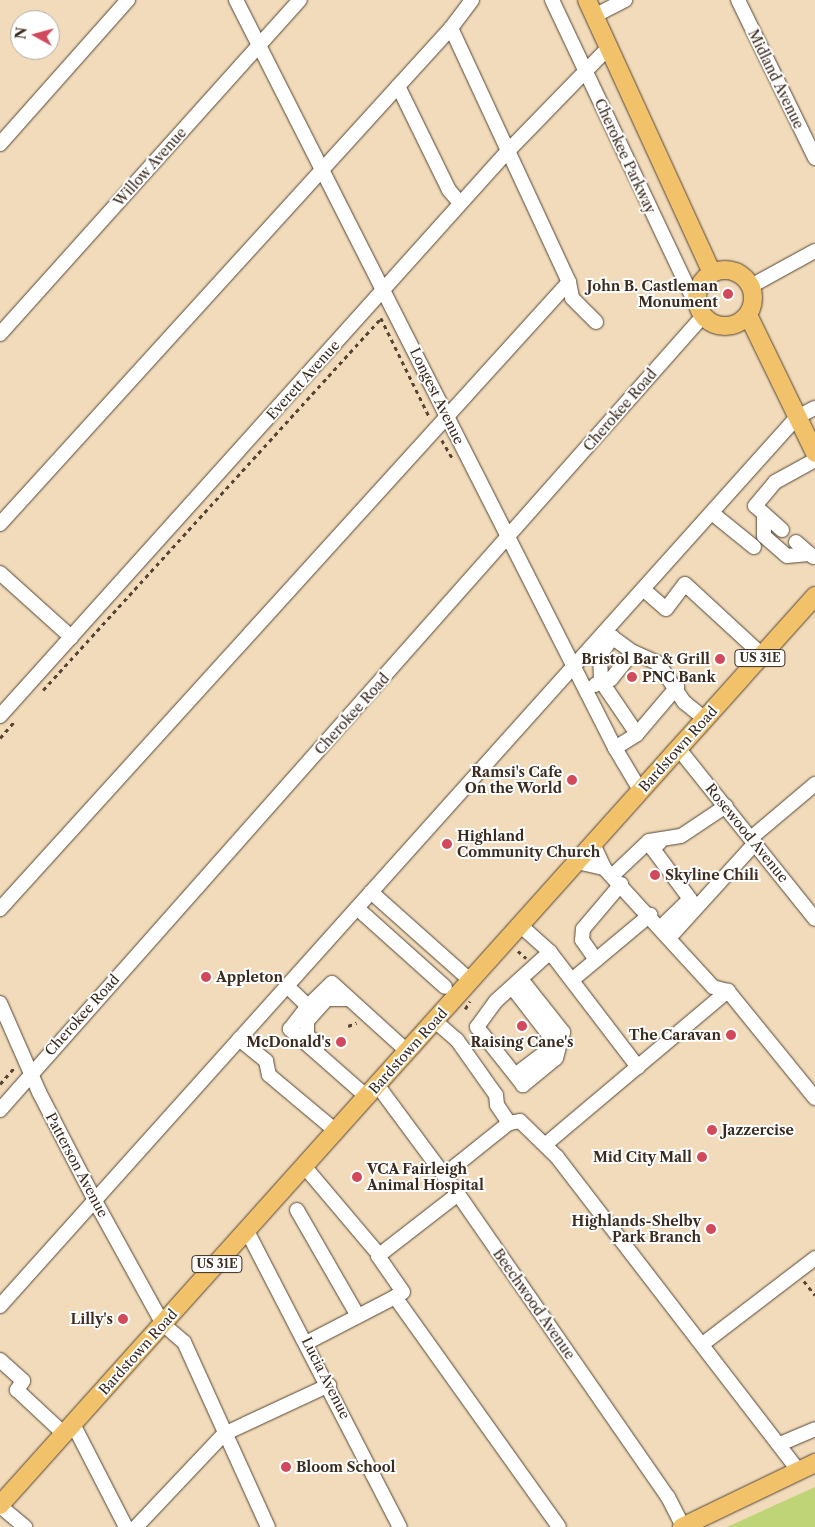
<!DOCTYPE html>
<html>
<head>
<meta charset="utf-8">
<style>
	body { margin:0 }
	#map { position:relative; width:815px; height:1527px; overflow:hidden; background:#f1dbba; font-family:"Libre Caslon Text",serif }
	div>[style] { position:absolute }
	[style*='--x'] { left:calc(var(--x)*1px); top:calc(var(--y)*1px); width:calc(var(--w)*1px); rotate:calc(var(--a)*1deg) }
	.green>* { inset:0; background:#bfd477 }
	.path>* { height:2.5px; margin-top:-1.25px; transform-origin:0; background:repeating-linear-gradient(90deg,#564535 0 4px,transparent 0 8px) }
	.roads { filter:drop-shadow(0 0 1px #564535) drop-shadow(0 0 1px #564535) }
	.minor>* { height:14px; margin:-7px; padding:0 7px; transform-origin:7px; border-radius:7px; background:#fff }
	.major>* { height:18px; margin:-9px; padding:0 9px; transform-origin:9px; border-radius:9px; background:#f2c26a }
	.major>.ring { margin:-9px; padding:0; box-sizing:content-box; background:none; border:18px solid #f2c26a; border-radius:50% }
	.dots>* { width:14px; height:14px; translate:-50% -50%; box-sizing:border-box; border:2px solid #fff; border-radius:50% }
	span { translate:-50% -50%; white-space:nowrap; text-align:center; line-height:1.15; -webkit-text-stroke:4px #fff; paint-order:stroke }
	.shield-label span { padding:1px 4px; background:#fff; border:1px solid; border-radius:4px; -webkit-text-stroke-width:0 }
	.shield-label { font-size:12px; color:#3b2a1e; font-weight:700 }
	.street-label { font-size:14px; color:#3b2a1e }
	.poi-label { font-size:14px; color:#3b2a1e; font-weight:700 }
	.right { translate:-100% -50%; text-align:right }
	.left { translate:0 -50%; text-align:left }
	.north { position:absolute; left:10px; top:10px; width:50px; height:50px; box-sizing:border-box; background:#fff; border:1px solid #b1aaa5; border-radius:50%; rotate:277deg; font-size:14px; font-weight:700; line-height:20px; text-align:center; color:#3b2a1e }
	.north::after { content:''; display:block; margin:auto; width:18px; height:22px; background:#d1495b; clip-path:polygon(50% 0,100% 100%,50% 72%,0 100%) }
</style>
</head>
<body>
<div id="map">
	<div class="green">
		<i style="clip-path:polygon(815px 1487px,815px 1527px,727px 1527px)"></i>
	</div>
	<div class="path">
		<i style="--x:442;--y:440;--w:22;--a:60"></i>
		<i style="--x:43;--y:690;--w:503;--a:-47.74"></i>
		<i style="--x:381;--y:318;--w:111;--a:63.9"></i>
		<i style="--x:0;--y:738;--w:21;--a:-49"></i>
		<i style="--x:518;--y:951;--w:11;--a:41"></i>
		<i style="--x:465;--y:1009;--w:9;--a:-58"></i>
		<i style="--x:348;--y:1026;--w:9;--a:-21"></i>
		<i style="--x:0;--y:1084;--w:21;--a:-49"></i>
		<i style="--x:804;--y:1281;--w:18;--a:52"></i>
	</div>
	<div class="roads">
		<div class="minor">
			<i style="--x:236;--y:0;--w:839;--a:63.13"></i>
			<i style="--x:615;--y:748;--w:49;--a:59.2"></i>
			<i style="--x:552;--y:0;--w:344;--a:64.7"></i>
			<i style="--x:738;--y:0;--w:176;--a:64"></i>
			<i style="--x:594;--y:16;--w:35;--a:-27"></i>
			<i style="--x:451;--y:28;--w:35;--a:-53"></i>
			<i style="--x:398;--y:86;--w:116;--a:63.9"></i>
			<i style="--x:449;--y:190;--w:17;--a:50"></i>
			<i style="--x:0;--y:144;--w:193;--a:-48.4"></i>
			<i style="--x:569;--y:282;--w:16;--a:79"></i>
			<i style="--x:572;--y:298;--w:34;--a:45"></i>
			<i style="--x:751;--y:286;--w:73;--a:-28.7"></i>
			<i style="--x:0;--y:334;--w:449;--a:-48.1"></i>
			<i style="--x:712;--y:513;--w:54;--a:39"></i>
			<i style="--x:764;--y:515;--w:21;--a:90"></i>
			<i style="--x:764;--y:536;--w:30;--a:41"></i>
			<i style="--x:787;--y:556;--w:22;--a:-5"></i>
			<i style="--x:0;--y:524;--w:670;--a:-47.72"></i>
			<i style="--x:451;--y:28;--w:280;--a:65.1"></i>
			<i style="--x:569;--y:282;--w:847;--a:132.22"></i>
			<i style="--x:782;--y:530;--w:36;--a:-138"></i>
			<i style="--x:755;--y:506;--w:31;--a:-50"></i>
			<i style="--x:775;--y:482;--w:46;--a:-28.8"></i>
			<i style="--x:796;--y:542;--w:23;--a:41"></i>
			<i style="--x:0;--y:573;--w:96;--a:42"></i>
			<i style="--x:643;--y:589;--w:30;--a:41"></i>
			<i style="--x:666;--y:609;--w:31;--a:-53"></i>
			<i style="--x:685;--y:584;--w:105;--a:42.7"></i>
			<i style="--x:605;--y:632;--w:34;--a:36"></i>
			<i style="--x:633;--y:652;--w:27;--a:24"></i>
			<i style="--x:658;--y:663;--w:47;--a:56.3"></i>
			<i style="--x:684;--y:702;--w:27;--a:39"></i>
			<i style="--x:633;--y:652;--w:35;--a:129"></i>
			<i style="--x:611;--y:679;--w:10;--a:169"></i>
			<i style="--x:601;--y:681;--w:64;--a:55.8"></i>
			<i style="--x:595;--y:685;--w:7;--a:-34"></i>
			<i style="--x:601;--y:681;--w:26;--a:-92"></i>
			<i style="--x:600;--y:655;--w:22;--a:-54"></i>
			<i style="--x:0;--y:716;--w:757;--a:-48.05"></i>
			<i style="--x:506;--y:153;--w:148;--a:-45.8"></i>
			<i style="--x:615;--y:748;--w:26;--a:-32"></i>
			<i style="--x:637;--y:734;--w:62;--a:-49.6"></i>
			<i style="--x:678;--y:748;--w:219;--a:51.3"></i>
			<i style="--x:751;--y:838;--w:84;--a:-40.2"></i>
			<i style="--x:660;--y:842;--w:10;--a:135"></i>
			<i style="--x:653;--y:849;--w:62;--a:53.5"></i>
			<i style="--x:690;--y:899;--w:40;--a:136"></i>
			<i style="--x:593;--y:844;--w:26;--a:65"></i>
			<i style="--x:604;--y:868;--w:161;--a:47.5"></i>
			<i style="--x:713;--y:987;--w:16;--a:15"></i>
			<i style="--x:728;--y:991;--w:138;--a:50.9"></i>
			<i style="--x:577;--y:862;--w:28;--a:13"></i>
			<i style="--x:612;--y:876;--w:51;--a:-43.4"></i>
			<i style="--x:649;--y:841;--w:32;--a:-9"></i>
			<i style="--x:681;--y:836;--w:54;--a:-33.7"></i>
			<i style="--x:371;--y:892;--w:134;--a:41.7"></i>
			<i style="--x:357;--y:908;--w:118;--a:41.9"></i>
			<i style="--x:520;--y:925;--w:40;--a:42"></i>
			<i style="--x:550;--y:952;--w:145;--a:52.6"></i>
			<i style="--x:669;--y:938;--w:128;--a:-47.8"></i>
			<i style="--x:596;--y:960;--w:24;--a:-125"></i>
			<i style="--x:582;--y:940;--w:11;--a:-85"></i>
			<i style="--x:583;--y:929;--w:59;--a:-49.8"></i>
			<i style="--x:521;--y:979;--w:68;--a:51.6"></i>
			<i style="--x:563;--y:1032;--w:27;--a:105"></i>
			<i style="--x:556;--y:1058;--w:43;--a:140.7"></i>
			<i style="--x:523;--y:1085;--w:74;--a:-128.4"></i>
			<i style="--x:477;--y:1027;--w:32;--a:-54"></i>
			<i style="--x:496;--y:1001;--w:73;--a:-42.2"></i>
			<i style="--x:572;--y:980;--w:102;--a:-39.8"></i>
			<i style="--x:287;--y:986;--w:29;--a:44"></i>
			<i style="--x:512;--y:987;--w:66;--a:52.4"></i>
			<i style="--x:552;--y:1039;--w:12;--a:110"></i>
			<i style="--x:548;--y:1050;--w:41;--a:142.9"></i>
			<i style="--x:0;--y:1003;--w:97;--a:66.3"></i>
			<i style="--x:39;--y:1092;--w:133;--a:62.7"></i>
			<i style="--x:100;--y:1210;--w:130;--a:61.1"></i>
			<i style="--x:163;--y:1324;--w:28;--a:41"></i>
			<i style="--x:184;--y:1342;--w:203;--a:65.6"></i>
			<i style="--x:435;--y:1021;--w:29;--a:41"></i>
			<i style="--x:457;--y:1040;--w:67;--a:54.7"></i>
			<i style="--x:496;--y:1095;--w:10;--a:84"></i>
			<i style="--x:497;--y:1105;--w:22;--a:56"></i>
			<i style="--x:509;--y:1123;--w:11;--a:-10"></i>
			<i style="--x:520;--y:1121;--w:52;--a:44.2"></i>
			<i style="--x:557;--y:1157;--w:396;--a:52.4"></i>
			<i style="--x:239;--y:1039;--w:35;--a:39"></i>
			<i style="--x:266;--y:1061;--w:14;--a:78"></i>
			<i style="--x:269;--y:1075;--w:87;--a:39.9"></i>
			<i style="--x:318;--y:1046;--w:16;--a:-135"></i>
			<i style="--x:307;--y:1035;--w:14;--a:-90"></i>
			<i style="--x:307;--y:1021;--w:30;--a:-48"></i>
			<i style="--x:327;--y:999;--w:20;--a:0"></i>
			<i style="--x:378;--y:1086;--w:134;--a:53.5"></i>
			<i style="--x:458;--y:1194;--w:369;--a:55.3"></i>
			<i style="--x:668;--y:1497;--w:34;--a:63"></i>
			<i style="--x:367;--y:1097;--w:103;--a:-138.6"></i>
			<i style="--x:290;--y:1029;--w:29;--a:-52"></i>
			<i style="--x:308;--y:1006;--w:33;--a:-44"></i>
			<i style="--x:332;--y:983;--w:101;--a:42.2"></i>
			<i style="--x:0;--y:1110;--w:1060;--a:-48.48"></i>
			<i style="--x:546;--y:1144;--w:238;--a:-40.1"></i>
			<i style="--x:304;--y:1166;--w:110;--a:49.8"></i>
			<i style="--x:444;--y:1175;--w:83;--a:-38.7"></i>
			<i style="--x:297;--y:1210;--w:122;--a:60.1"></i>
			<i style="--x:247;--y:1231;--w:333;--a:62.7"></i>
			<i style="--x:395;--y:1297;--w:9;--a:-32"></i>
			<i style="--x:403;--y:1292;--w:44;--a:-124.8"></i>
			<i style="--x:378;--y:1256;--w:101;--a:-37.8"></i>
			<i style="--x:0;--y:1306;--w:1194;--a:-48.12"></i>
			<i style="--x:797;--y:417;--w:20;--a:-27"></i>
			<i style="--x:308;--y:1342;--w:98;--a:-27.3"></i>
			<i style="--x:395;--y:1297;--w:282;--a:54.5"></i>
			<i style="--x:704;--y:1343;--w:140;--a:-37.4"></i>
			<i style="--x:0;--y:1360;--w:31;--a:42"></i>
			<i style="--x:23;--y:1381;--w:11;--a:124"></i>
			<i style="--x:17;--y:1390;--w:64;--a:43.1"></i>
			<i style="--x:73;--y:1424;--w:116;--a:62.8"></i>
			<i style="--x:780;--y:1444;--w:38;--a:-23"></i>
			<i style="--x:0;--y:1506;--w:33;--a:40"></i>
			<i style="--x:136;--y:1527;--w:128;--a:-46.6"></i>
			<i style="--x:224;--y:1434;--w:116;--a:-25"></i>
		</div>
		<div class="major">
			<i style="--x:587;--y:0;--w:300;--a:65.4"></i>
			<i class="ring" style="left:697px;top:270px;width:38px;height:38px"></i>
			<i style="--x:748;--y:315;--w:153;--a:64.1"></i>
			<i style="--x:0;--y:1505;--w:1221;--a:-48.12"></i>
			<i style="--x:682;--y:1527;--w:148;--a:-25.7"></i>
		</div>
	</div>
	<div class="dots">
		<i style="left:728px;top:294px;background:#d1495b"></i>
		<i style="left:720px;top:659px;background:#d1495b"></i>
		<i style="left:632px;top:677px;background:#d1495b"></i>
		<i style="left:572px;top:780px;background:#d1495b"></i>
		<i style="left:447px;top:844px;background:#d1495b"></i>
		<i style="left:655px;top:875px;background:#d1495b"></i>
		<i style="left:206px;top:977px;background:#d1495b"></i>
		<i style="left:522px;top:1026px;background:#d1495b"></i>
		<i style="left:731px;top:1035px;background:#d1495b"></i>
		<i style="left:341px;top:1042px;background:#d1495b"></i>
		<i style="left:712px;top:1130px;background:#d1495b"></i>
		<i style="left:702px;top:1157px;background:#d1495b"></i>
		<i style="left:357px;top:1177px;background:#d1495b"></i>
		<i style="left:711px;top:1229px;background:#d1495b"></i>
		<i style="left:123px;top:1319px;background:#d1495b"></i>
		<i style="left:286px;top:1467px;background:#d1495b"></i>
	</div>
	<div class="shield-label">
		<span style="left:760px;top:658px">US 31E</span>
		<span style="left:217px;top:1264px">US 31E</span>
	</div>
	<div class="street-label">
		<span style="left:776px;top:79px;rotate:64deg">Midland Avenue</span>
		<span style="left:625px;top:156px;rotate:65deg">Cherokee Parkway</span>
		<span style="left:150px;top:167px;rotate:-48deg">Willow Avenue</span>
		<span style="left:303px;top:380px;rotate:-48deg">Everett Avenue</span>
		<span style="left:437px;top:396px;rotate:64deg">Longest Avenue</span>
		<span style="left:620px;top:410px;rotate:-49deg">Cherokee Road</span>
		<span style="left:352px;top:714px;rotate:-48deg">Cherokee Road</span>
		<span style="left:678px;top:749px;rotate:-48deg">Bardstown Road</span>
		<span style="left:747px;top:833px;rotate:51deg">Rosewood Avenue</span>
		<span style="left:82px;top:1015px;rotate:-48deg">Cherokee Road</span>
		<span style="left:408px;top:1051px;rotate:-48deg">Bardstown Road</span>
		<span style="left:77px;top:1165px;rotate:62deg">Patterson Avenue</span>
		<span style="left:534px;top:1304px;rotate:55deg">Beechwood Avenue</span>
		<span style="left:138px;top:1352px;rotate:-48deg">Bardstown Road</span>
		<span style="left:326px;top:1378px;rotate:63deg">Lucia Avenue</span>
	</div>
	<div class="poi-label">
		<span class="right" style="left:718px;top:294px">John B. Castleman<br>Monument</span>
		<span class="right" style="left:710px;top:659px">Bristol Bar &amp; Grill</span>
		<span class="left" style="left:642px;top:677px">PNC Bank</span>
		<span class="right" style="left:562px;top:780px">Ramsi's Cafe<br>On the World</span>
		<span class="left" style="left:457px;top:844px">Highland<br>Community Church</span>
		<span class="left" style="left:665px;top:875px">Skyline Chili</span>
		<span class="left" style="left:216px;top:977px">Appleton</span>
		<span class="right" style="left:721px;top:1035px">The Caravan</span>
		<span class="right" style="left:331px;top:1042px">McDonald's</span>
		<span style="left:522px;top:1042px">Raising Cane's</span>
		<span class="left" style="left:722px;top:1130px">Jazzercise</span>
		<span class="right" style="left:692px;top:1157px">Mid City Mall</span>
		<span class="left" style="left:367px;top:1177px">VCA Fairleigh<br>Animal Hospital</span>
		<span class="right" style="left:701px;top:1229px">Highlands-Shelby<br>Park Branch</span>
		<span class="right" style="left:113px;top:1319px">Lilly's</span>
		<span class="left" style="left:296px;top:1467px">Bloom School</span>
	</div>
	<div class="north">N</div>
</div>
</body>
</html>
